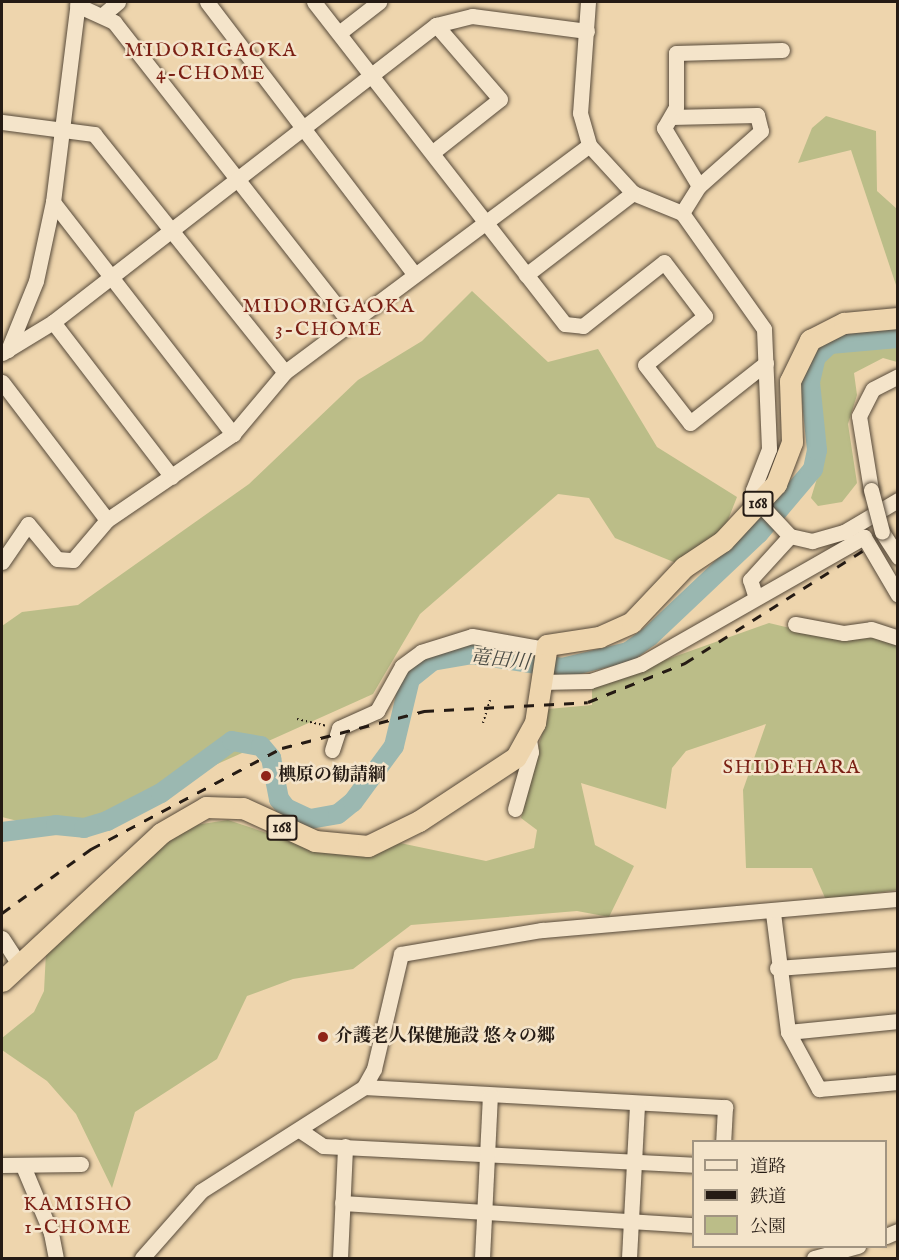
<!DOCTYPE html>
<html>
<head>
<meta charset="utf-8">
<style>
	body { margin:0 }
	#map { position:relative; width:899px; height:1260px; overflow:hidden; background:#eed5ad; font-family:"IM FELL English","Noto Serif JP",serif }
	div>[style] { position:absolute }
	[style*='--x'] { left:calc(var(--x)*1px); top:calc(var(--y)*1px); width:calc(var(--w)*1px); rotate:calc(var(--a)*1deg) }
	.green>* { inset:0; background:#bbbd88 }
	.river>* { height:20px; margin:-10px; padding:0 10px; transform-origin:10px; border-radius:10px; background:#9bb8b1 }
	.path>* { height:2px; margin-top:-1px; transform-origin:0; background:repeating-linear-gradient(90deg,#251b14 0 1.5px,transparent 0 4.5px) }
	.roads { filter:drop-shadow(0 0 2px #574a3a) drop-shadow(0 0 2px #574a3a) }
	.minor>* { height:15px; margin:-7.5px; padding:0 7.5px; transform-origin:7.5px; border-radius:7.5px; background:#f4e4ca }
	.highway>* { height:21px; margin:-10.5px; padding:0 10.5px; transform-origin:10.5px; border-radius:10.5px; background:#eed5ad }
	.rail>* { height:3px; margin-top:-1.5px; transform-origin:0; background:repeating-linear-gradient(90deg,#251b14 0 10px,transparent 0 20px) }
	.bridges { filter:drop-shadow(0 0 2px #574a3a) drop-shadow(0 0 2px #574a3a) }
	.minor-bridge>* { height:15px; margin:-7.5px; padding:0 7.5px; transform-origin:7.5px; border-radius:7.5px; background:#f4e4ca }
	.dots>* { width:16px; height:16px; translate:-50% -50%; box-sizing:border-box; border:3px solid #f4e4ca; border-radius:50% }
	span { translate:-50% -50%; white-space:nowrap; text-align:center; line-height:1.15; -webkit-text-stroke:5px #f4e4ca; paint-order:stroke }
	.shield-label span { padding:2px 4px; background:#f4e4ca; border:2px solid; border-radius:4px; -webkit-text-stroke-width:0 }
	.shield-label { font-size:16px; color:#251b14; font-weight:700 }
	.poi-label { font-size:18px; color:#251b14; font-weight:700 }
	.left { translate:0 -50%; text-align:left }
	.neighbourhood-label { font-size:20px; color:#7a1f14; letter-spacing:1.5px }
	.water-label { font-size:20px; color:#484a43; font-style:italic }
	.frame { position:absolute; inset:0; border:3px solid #251b14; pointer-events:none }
	.legend { position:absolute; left:692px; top:1140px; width:195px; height:108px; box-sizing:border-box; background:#f4e4ca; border:2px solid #a19481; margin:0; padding:8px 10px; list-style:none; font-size:18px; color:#251b14 }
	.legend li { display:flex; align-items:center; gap:12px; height:30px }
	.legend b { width:30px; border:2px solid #a19481 }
</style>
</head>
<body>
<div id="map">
	<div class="green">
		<i style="clip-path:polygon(826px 116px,876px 131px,877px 191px,897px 209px,897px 288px,851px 150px,798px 163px,812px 128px)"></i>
		<i style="clip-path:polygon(472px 291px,548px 362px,598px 349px,657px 447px,737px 497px,724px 530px,676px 563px,615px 538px,589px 498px,558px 494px,420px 614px,373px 694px,64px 833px,2px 817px,2px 626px,22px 612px,78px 605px,249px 484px,358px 380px,422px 341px)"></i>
		<i style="clip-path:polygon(860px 342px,897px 343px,897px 362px,883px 358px,854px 373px,857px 395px,848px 424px,857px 483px,842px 502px,818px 506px,811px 498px,825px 452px,814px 381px,820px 360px,832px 348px)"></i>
		<i style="clip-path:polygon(769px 623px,844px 641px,883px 636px,897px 643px,897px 890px,826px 900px,812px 868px,746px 868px,743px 790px,766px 724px,686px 751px,672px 768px,666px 809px,581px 783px,595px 845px,634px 866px,609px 917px,577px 911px,411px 925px,353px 969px,293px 979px,247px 996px,217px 1059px,135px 1112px,112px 1188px,76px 1114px,47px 1081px,2px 1050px,2px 1038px,34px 1012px,44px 991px,46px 952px,154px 851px,195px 825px,228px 820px,318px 850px,366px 853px,400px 843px,486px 861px,534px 848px,537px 830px,521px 818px,548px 709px,592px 705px,592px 686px)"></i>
	</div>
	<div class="river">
		<i style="--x:2;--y:832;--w:54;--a:-7.4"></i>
		<i style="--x:56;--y:825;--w:28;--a:6"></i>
		<i style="--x:84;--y:828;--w:24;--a:-17"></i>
		<i style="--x:107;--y:821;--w:61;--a:-27.4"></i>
		<i style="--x:161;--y:793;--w:88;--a:-36.2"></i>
		<i style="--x:232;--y:741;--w:29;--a:10"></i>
		<i style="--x:261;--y:746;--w:16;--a:50"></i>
		<i style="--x:271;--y:758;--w:42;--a:79"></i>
		<i style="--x:279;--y:799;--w:11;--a:52"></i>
		<i style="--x:286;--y:808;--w:26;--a:25"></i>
		<i style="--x:310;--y:819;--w:28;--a:-10"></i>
		<i style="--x:338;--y:814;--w:19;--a:-39"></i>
		<i style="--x:353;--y:802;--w:69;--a:-53.8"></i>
		<i style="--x:394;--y:746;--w:69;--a:-76.6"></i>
		<i style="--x:410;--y:679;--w:28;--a:-39"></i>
		<i style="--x:432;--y:661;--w:40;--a:-10"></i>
		<i style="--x:471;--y:654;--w:92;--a:8.7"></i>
		<i style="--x:562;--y:668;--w:68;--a:-13.6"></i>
		<i style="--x:628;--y:652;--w:26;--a:-36"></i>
		<i style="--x:649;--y:637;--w:151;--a:-43.4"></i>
		<i style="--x:759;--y:533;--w:84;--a:-49.8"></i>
		<i style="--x:813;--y:469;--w:19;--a:-78"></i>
		<i style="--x:817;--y:450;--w:68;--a:-95.9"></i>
		<i style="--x:810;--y:382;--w:26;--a:-77"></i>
		<i style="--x:816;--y:357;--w:19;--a:-43"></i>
		<i style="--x:830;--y:344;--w:68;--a:-5"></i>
	</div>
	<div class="path">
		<i style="--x:297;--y:719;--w:31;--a:13"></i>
		<i style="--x:483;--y:723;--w:24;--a:-73"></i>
	</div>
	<div class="roads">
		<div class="minor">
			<i style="--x:207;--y:2;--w:342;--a:52.7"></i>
			<i style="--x:314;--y:2;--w:408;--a:52.1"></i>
			<i style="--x:565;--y:324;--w:18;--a:6"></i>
			<i style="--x:583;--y:326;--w:103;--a:-38.3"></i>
			<i style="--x:664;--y:262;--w:68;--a:52.8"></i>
			<i style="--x:705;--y:316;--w:77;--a:140.8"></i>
			<i style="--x:645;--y:365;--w:73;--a:52.2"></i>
			<i style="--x:690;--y:423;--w:97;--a:-38.3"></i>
			<i style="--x:588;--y:2;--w:111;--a:94.1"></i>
			<i style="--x:580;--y:113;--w:33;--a:74"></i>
			<i style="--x:589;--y:145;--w:65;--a:47.5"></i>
			<i style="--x:633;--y:193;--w:53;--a:22.2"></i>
			<i style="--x:682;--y:213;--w:142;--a:54.7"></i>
			<i style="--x:764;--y:329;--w:120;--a:87.6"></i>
			<i style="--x:769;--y:449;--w:44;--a:111.3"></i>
			<i style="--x:753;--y:490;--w:14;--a:65"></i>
			<i style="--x:759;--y:503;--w:45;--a:46.8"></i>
			<i style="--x:790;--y:536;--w:23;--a:13"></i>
			<i style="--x:812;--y:541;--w:33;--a:-16"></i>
			<i style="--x:844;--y:532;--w:63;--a:-30.7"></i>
			<i style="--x:77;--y:5;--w:41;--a:24.7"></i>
			<i style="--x:114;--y:22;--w:384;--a:51.9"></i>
			<i style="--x:105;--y:13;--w:17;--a:-40"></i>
			<i style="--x:339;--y:33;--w:51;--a:-37.8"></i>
			<i style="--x:671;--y:117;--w:86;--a:-1.3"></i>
			<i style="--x:757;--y:115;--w:16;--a:76"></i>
			<i style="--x:761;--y:131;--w:83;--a:138.4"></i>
			<i style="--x:2;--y:122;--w:93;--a:7.4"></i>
			<i style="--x:94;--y:134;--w:305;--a:51.3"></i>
			<i style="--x:433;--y:152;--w:85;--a:-38.3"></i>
			<i style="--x:500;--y:99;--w:98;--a:-130.9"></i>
			<i style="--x:53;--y:202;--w:294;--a:52.2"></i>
			<i style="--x:682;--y:213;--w:32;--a:-58"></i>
			<i style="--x:699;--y:186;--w:68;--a:-121.1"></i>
			<i style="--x:664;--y:128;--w:24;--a:-60"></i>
			<i style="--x:676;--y:107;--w:54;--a:-90"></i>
			<i style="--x:676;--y:53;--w:106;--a:-1.6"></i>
			<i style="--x:526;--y:275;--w:135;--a:-37.5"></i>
			<i style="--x:53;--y:322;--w:195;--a:52.5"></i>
			<i style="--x:8;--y:350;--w:74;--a:-67.9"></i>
			<i style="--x:36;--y:281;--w:81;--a:-77.9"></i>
			<i style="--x:53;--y:202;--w:202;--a:-82.9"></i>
			<i style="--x:2;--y:353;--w:60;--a:-31.3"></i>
			<i style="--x:53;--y:322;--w:485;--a:-37.8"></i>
			<i style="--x:436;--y:25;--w:37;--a:-14"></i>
			<i style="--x:472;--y:16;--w:116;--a:7.4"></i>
			<i style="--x:2;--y:382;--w:173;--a:52.7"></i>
			<i style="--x:871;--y:490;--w:75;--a:-99.2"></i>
			<i style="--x:859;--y:416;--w:30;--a:-63"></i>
			<i style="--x:873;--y:389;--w:28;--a:-27"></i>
			<i style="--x:882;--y:532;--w:30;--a:57"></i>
			<i style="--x:2;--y:562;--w:46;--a:-55.6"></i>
			<i style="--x:28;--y:524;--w:45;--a:50.4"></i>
			<i style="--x:57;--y:559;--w:16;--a:4"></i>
			<i style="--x:73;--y:560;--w:52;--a:-49.6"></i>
			<i style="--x:107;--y:520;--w:153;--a:-34.3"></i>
			<i style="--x:233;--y:434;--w:81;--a:-50"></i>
			<i style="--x:285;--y:372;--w:379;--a:-36.7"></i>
			<i style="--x:755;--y:595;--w:16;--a:-108"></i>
			<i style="--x:750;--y:580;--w:59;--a:-47.7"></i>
			<i style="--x:795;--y:624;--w:50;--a:10.4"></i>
			<i style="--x:844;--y:633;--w:27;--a:-8"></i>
			<i style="--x:871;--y:629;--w:28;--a:18"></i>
			<i style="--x:540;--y:682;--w:50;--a:-1.1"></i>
			<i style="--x:590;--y:681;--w:54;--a:-18.4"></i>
			<i style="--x:641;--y:664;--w:257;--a:-29.7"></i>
			<i style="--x:864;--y:537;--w:67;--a:59.6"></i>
			<i style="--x:332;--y:750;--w:23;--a:-72"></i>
			<i style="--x:339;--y:728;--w:42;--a:-24.1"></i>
			<i style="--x:377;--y:711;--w:51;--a:-60.9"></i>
			<i style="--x:402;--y:666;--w:24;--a:-36"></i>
			<i style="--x:421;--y:652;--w:53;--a:-17.4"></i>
			<i style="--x:472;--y:636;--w:74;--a:10.1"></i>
			<i style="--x:515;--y:809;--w:59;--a:-74.3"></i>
			<i style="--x:531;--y:752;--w:12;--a:-99"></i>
			<i style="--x:773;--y:913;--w:120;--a:82.8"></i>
			<i style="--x:788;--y:1032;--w:65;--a:61.5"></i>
			<i style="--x:819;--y:1089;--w:79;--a:-5.1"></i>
			<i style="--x:2;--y:938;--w:33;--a:57"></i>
			<i style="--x:777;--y:968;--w:121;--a:-4.3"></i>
			<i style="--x:788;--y:1032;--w:111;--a:-5.7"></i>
			<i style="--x:364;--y:1087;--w:362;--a:3.2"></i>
			<i style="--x:725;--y:1107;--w:35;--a:93"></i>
			<i style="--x:301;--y:1131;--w:27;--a:34"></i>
			<i style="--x:323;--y:1146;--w:371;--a:2.9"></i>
			<i style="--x:2;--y:1165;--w:79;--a:-0.7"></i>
			<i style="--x:23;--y:1166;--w:73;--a:67.3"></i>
			<i style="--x:51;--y:1233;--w:25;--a:79"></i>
			<i style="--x:342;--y:1203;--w:353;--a:3.6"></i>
			<i style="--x:886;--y:1236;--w:13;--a:-23"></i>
			<i style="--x:142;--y:1258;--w:89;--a:-48.6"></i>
			<i style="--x:201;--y:1191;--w:193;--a:-32.5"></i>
			<i style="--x:364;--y:1087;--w:21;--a:-61"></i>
			<i style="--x:374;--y:1069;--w:118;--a:-76.8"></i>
			<i style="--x:401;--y:954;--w:143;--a:-9.7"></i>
			<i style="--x:542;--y:930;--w:357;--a:-5"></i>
			<i style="--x:340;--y:1258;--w:112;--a:-87.4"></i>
			<i style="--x:482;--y:1258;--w:163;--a:-87.2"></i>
			<i style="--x:629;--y:1258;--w:155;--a:-87"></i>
			<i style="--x:814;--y:1258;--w:46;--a:-15.3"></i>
		</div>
		<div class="highway">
			<i style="--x:2;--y:981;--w:217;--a:-42.9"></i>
			<i style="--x:161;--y:833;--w:52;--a:-30"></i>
			<i style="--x:206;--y:807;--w:37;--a:2"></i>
			<i style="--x:243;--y:808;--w:79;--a:24.6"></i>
			<i style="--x:315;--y:841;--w:53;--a:5.4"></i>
			<i style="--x:368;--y:846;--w:57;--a:-26.1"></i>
			<i style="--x:419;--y:821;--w:116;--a:-33.4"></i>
			<i style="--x:516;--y:757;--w:39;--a:-61"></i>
			<i style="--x:535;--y:723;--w:79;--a:-81.3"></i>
			<i style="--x:547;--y:645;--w:53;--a:-8.7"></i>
			<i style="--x:599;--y:637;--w:36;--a:-24"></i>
			<i style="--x:632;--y:622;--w:76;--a:-46.6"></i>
			<i style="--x:684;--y:567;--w:47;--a:-33.7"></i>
			<i style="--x:723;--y:541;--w:78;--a:-47.1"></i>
			<i style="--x:776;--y:484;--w:45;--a:-69.1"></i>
			<i style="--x:792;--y:442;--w:61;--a:-91.9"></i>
			<i style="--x:790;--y:381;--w:46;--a:-64"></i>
			<i style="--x:810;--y:340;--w:38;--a:-27"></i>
			<i style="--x:844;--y:323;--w:54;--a:-5.3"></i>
		</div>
	</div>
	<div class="rail">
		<i style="--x:2;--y:913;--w:110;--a:-35.7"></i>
		<i style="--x:91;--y:849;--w:216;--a:-27.9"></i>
		<i style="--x:282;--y:748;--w:147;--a:-14.6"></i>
		<i style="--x:424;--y:711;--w:164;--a:-3.1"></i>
		<i style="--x:588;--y:702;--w:105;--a:-21.9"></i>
		<i style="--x:685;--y:663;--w:213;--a:-32.3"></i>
	</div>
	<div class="bridges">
		<div class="minor-bridge">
			<i style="--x:871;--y:490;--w:43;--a:75.3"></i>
		</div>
	</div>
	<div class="dots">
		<i style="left:266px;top:776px;background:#8f2418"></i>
		<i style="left:323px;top:1037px;background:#8f2418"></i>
	</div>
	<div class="shield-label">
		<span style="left:758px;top:504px">168</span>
		<span style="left:282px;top:828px">168</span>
	</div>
	<div class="poi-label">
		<span class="left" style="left:278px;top:776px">椣原の勧請綱</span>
		<span class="left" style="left:335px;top:1037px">介護老人保健施設 悠々の郷</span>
	</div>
	<div class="neighbourhood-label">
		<span style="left:211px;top:62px">MIDORIGAOKA<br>4-CHOME</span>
		<span style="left:329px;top:318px">MIDORIGAOKA<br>3-CHOME</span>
		<span style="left:792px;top:767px">SHIDEHARA</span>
		<span style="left:78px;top:1216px">KAMISHO<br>1-CHOME</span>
	</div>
	<div class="water-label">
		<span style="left:500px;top:660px;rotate:6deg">竜田川</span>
	</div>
	<div class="frame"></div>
	<ul class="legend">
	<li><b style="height:8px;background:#f4e4ca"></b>道路</li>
	<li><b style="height:8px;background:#251b14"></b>鉄道</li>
	<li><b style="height:16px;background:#bbbd88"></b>公園</li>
	</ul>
</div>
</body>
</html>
